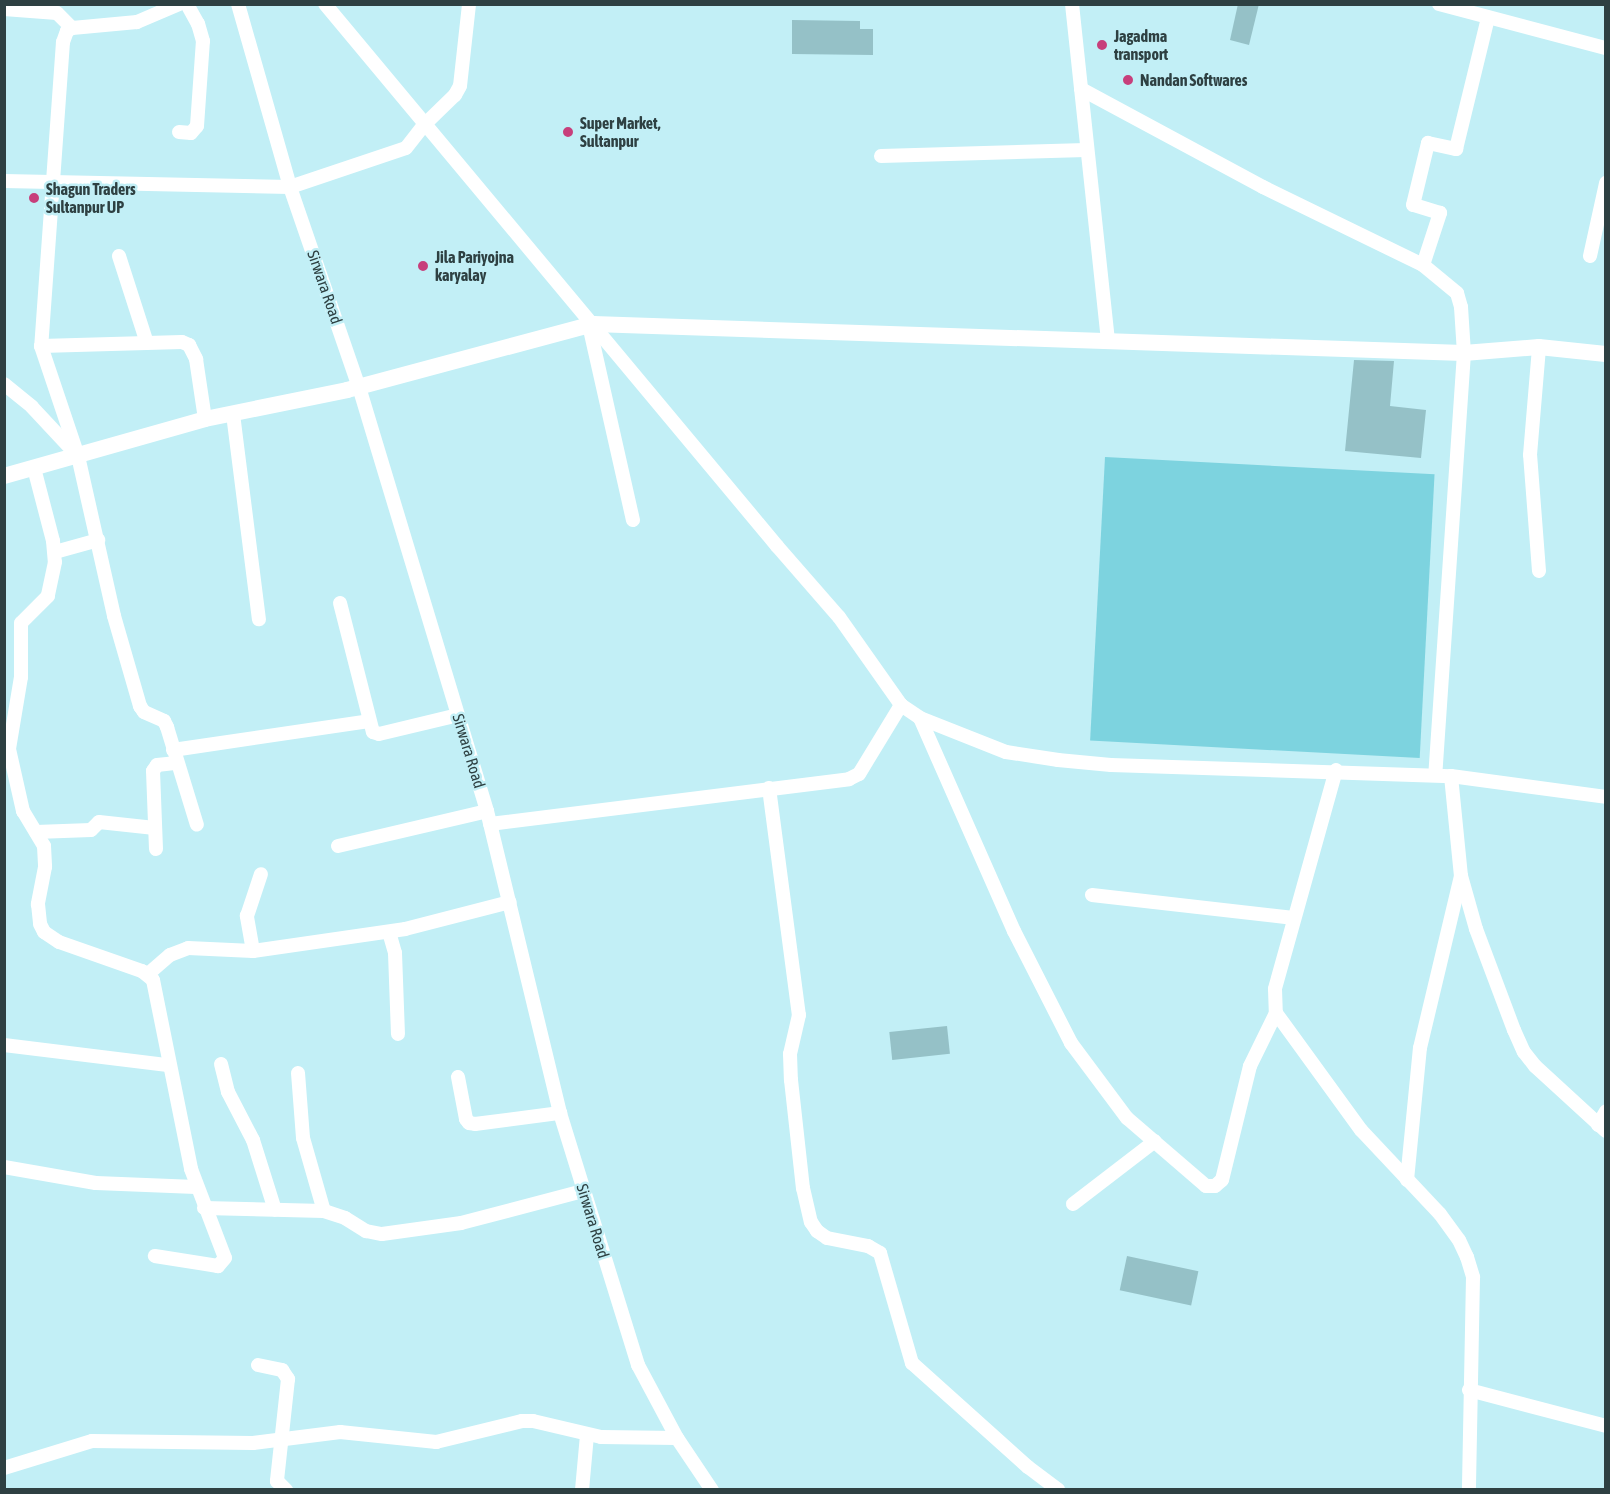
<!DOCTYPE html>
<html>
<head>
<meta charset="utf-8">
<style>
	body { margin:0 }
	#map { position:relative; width:1610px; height:1494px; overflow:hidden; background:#c2eff6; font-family:"Asap Condensed",sans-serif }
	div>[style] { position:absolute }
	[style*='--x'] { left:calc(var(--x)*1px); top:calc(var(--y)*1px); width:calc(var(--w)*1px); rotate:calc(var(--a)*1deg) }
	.green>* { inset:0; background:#7dd3df; transform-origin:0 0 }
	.building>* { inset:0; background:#95c1c7; transform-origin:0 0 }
	.minor>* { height:14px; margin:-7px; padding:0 7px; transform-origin:7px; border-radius:7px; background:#fff }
	.tertiary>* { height:16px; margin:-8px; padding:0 8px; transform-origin:8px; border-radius:8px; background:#fff }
	.dots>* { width:16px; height:16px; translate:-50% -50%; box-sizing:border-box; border:3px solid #c2eff6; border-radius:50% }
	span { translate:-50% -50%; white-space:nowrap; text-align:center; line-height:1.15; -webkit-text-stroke:5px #c2eff6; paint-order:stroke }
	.poi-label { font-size:16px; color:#2e4042; font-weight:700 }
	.left { translate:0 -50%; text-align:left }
	.street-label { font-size:16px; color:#2e4042 }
	.frame { position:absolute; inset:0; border:6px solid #2e4042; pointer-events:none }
</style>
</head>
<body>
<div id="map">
	<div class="green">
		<i style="left:1105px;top:457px;width:330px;height:284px;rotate:3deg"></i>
	</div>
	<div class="building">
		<i style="clip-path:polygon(1238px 4px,1259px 4px,1249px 45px,1230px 40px)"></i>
		<i style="clip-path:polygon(792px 20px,860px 21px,860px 29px,873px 29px,873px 55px,792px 54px)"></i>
		<i style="clip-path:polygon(1354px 360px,1394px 361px,1390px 406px,1426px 410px,1421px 458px,1345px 451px)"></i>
		<i style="left:947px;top:1026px;width:28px;height:58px;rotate:84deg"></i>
		<i style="left:1127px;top:1256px;width:73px;height:35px;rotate:12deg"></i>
	</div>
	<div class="minor">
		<i style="--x:179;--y:4;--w:46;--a:156.8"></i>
		<i style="--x:137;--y:22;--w:65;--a:174.7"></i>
		<i style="--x:72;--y:28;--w:6;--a:149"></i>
		<i style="--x:67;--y:31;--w:12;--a:110"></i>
		<i style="--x:63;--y:42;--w:305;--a:94.1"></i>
		<i style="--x:41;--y:346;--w:116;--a:71.4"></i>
		<i style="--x:78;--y:456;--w:164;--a:77.3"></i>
		<i style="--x:114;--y:616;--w:94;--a:73.9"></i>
		<i style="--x:140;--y:706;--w:7;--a:56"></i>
		<i style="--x:144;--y:712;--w:22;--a:24"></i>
		<i style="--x:164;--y:721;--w:7;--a:63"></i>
		<i style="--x:167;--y:727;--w:102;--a:73"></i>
		<i style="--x:238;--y:4;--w:190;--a:74.1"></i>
		<i style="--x:290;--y:187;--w:212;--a:71"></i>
		<i style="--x:359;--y:387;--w:443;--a:73.2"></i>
		<i style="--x:487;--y:811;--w:311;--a:76.4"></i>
		<i style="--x:560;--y:1113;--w:264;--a:72.8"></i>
		<i style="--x:638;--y:1365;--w:83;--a:61.9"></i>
		<i style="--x:677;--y:1438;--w:63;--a:56.1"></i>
		<i style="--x:325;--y:4;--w:706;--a:50.17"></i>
		<i style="--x:777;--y:546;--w:94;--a:48.9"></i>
		<i style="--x:839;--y:617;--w:108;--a:54.8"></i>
		<i style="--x:901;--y:705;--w:23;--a:34"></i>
		<i style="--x:920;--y:718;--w:92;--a:21.6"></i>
		<i style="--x:1006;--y:752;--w:53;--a:8.7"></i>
		<i style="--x:1058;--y:760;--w:53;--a:5.4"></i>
		<i style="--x:1111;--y:765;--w:340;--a:1.9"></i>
		<i style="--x:1451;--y:776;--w:156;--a:7.7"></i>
		<i style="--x:1072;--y:4;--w:340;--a:83.9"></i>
		<i style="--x:1439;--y:4;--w:173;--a:14.8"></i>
		<i style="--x:4;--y:9;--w:53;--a:4.3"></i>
		<i style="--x:57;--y:13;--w:21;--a:45"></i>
		<i style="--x:1081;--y:89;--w:207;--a:28.3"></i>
		<i style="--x:1263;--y:187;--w:178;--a:26"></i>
		<i style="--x:1423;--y:265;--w:44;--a:39.5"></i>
		<i style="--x:1457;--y:293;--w:15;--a:74"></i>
		<i style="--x:1461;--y:307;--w:46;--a:86.3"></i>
		<i style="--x:1464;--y:353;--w:423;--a:93.9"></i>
		<i style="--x:179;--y:132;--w:12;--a:5"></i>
		<i style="--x:191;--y:133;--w:9;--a:-49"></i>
		<i style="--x:197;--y:126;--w:85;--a:-86"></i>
		<i style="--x:203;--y:41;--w:18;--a:-106"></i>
		<i style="--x:198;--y:24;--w:23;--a:-119"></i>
		<i style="--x:881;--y:156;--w:205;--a:-1.7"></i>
		<i style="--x:4;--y:181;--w:286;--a:1.2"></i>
		<i style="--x:290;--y:187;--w:122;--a:-18.6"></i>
		<i style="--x:406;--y:148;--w:29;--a:-52"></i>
		<i style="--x:424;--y:125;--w:43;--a:-44.1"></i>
		<i style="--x:455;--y:95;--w:10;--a:-61"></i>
		<i style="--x:460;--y:86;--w:82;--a:-83.7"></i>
		<i style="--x:119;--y:256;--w:91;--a:72.2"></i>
		<i style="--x:1590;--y:256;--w:75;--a:-77.6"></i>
		<i style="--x:1423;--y:265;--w:55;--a:-71.9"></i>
		<i style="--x:1440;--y:213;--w:28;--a:-163"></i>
		<i style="--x:1413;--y:205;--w:64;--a:-76.4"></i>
		<i style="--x:1428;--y:143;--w:29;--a:12"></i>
		<i style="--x:1456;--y:149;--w:135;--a:-76.3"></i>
		<i style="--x:589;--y:325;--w:200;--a:77.3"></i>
		<i style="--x:41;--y:346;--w:141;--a:-1.6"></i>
		<i style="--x:182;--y:342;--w:8;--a:23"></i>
		<i style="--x:189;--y:345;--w:16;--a:63"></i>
		<i style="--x:196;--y:359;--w:61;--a:81.5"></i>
		<i style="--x:4;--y:384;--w:36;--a:39"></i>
		<i style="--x:32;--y:407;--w:62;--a:47"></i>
		<i style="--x:233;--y:414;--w:207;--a:82.8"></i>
		<i style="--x:34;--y:468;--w:75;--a:75.4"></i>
		<i style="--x:53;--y:541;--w:21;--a:85"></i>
		<i style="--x:55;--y:562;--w:35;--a:102"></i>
		<i style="--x:48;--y:596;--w:38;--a:135"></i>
		<i style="--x:21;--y:623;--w:54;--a:90"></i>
		<i style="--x:21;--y:677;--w:73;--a:99.5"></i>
		<i style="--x:9;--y:749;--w:64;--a:77.3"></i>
		<i style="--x:23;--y:811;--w:41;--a:59"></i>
		<i style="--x:44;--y:846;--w:21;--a:87"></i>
		<i style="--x:45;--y:867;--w:38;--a:101"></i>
		<i style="--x:38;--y:904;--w:20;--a:84"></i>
		<i style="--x:40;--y:924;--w:9;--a:63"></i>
		<i style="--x:44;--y:932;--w:18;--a:34"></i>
		<i style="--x:59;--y:942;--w:88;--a:19.3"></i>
		<i style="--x:142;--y:971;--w:14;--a:39"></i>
		<i style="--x:153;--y:980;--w:193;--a:78.6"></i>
		<i style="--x:191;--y:1169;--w:95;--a:69.1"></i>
		<i style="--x:225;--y:1258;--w:11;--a:131"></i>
		<i style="--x:218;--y:1266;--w:64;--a:-171"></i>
		<i style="--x:55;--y:552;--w:45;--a:-15.6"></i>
		<i style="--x:1539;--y:571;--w:116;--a:-94.4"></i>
		<i style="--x:1530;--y:455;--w:108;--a:-85.2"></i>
		<i style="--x:340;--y:603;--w:133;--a:75.7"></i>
		<i style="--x:373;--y:732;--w:6;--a:18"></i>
		<i style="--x:379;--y:734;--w:81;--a:-13.5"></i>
		<i style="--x:920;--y:718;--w:233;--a:66.2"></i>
		<i style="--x:1014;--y:931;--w:126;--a:63"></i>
		<i style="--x:1071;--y:1043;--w:94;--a:53.3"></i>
		<i style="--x:1127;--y:1118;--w:104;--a:40.7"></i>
		<i style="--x:1206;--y:1186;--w:9;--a:0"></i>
		<i style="--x:1215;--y:1186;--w:9;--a:-41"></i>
		<i style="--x:1222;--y:1180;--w:117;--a:-76.2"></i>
		<i style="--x:1250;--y:1066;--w:59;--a:-63.9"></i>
		<i style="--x:173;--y:750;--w:198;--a:-8.4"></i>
		<i style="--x:1336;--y:770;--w:227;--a:105.6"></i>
		<i style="--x:1275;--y:989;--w:24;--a:88"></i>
		<i style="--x:1276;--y:1013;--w:145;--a:54"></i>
		<i style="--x:1361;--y:1130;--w:115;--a:46.8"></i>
		<i style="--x:1440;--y:1214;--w:32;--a:54"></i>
		<i style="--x:1459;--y:1240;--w:19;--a:65"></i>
		<i style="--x:1467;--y:1257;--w:21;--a:73"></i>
		<i style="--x:1473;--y:1277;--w:213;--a:91.1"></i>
		<i style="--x:1451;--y:776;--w:100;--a:84.3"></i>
		<i style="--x:1461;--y:876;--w:55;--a:74.2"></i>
		<i style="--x:1476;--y:929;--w:108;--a:69.4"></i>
		<i style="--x:1514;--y:1030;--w:24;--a:66"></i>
		<i style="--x:1524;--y:1052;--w:18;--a:52"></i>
		<i style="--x:1535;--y:1066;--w:96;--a:42.5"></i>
		<i style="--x:769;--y:788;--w:229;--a:82.5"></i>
		<i style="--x:799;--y:1015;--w:40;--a:103"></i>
		<i style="--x:790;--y:1054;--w:26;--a:88"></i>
		<i style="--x:791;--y:1080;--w:109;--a:83.7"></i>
		<i style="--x:803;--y:1188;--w:35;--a:77"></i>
		<i style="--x:811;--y:1222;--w:11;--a:56"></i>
		<i style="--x:817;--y:1231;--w:12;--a:35"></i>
		<i style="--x:827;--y:1238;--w:42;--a:11"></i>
		<i style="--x:868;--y:1246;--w:14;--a:30"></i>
		<i style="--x:880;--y:1253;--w:115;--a:73.8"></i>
		<i style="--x:912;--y:1363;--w:156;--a:41.9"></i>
		<i style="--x:1028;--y:1467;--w:38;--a:37"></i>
		<i style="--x:490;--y:824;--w:362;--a:-7.1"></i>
		<i style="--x:849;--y:779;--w:11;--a:-27"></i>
		<i style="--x:859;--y:774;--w:81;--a:-58.7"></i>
		<i style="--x:36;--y:832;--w:55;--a:-2.1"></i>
		<i style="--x:91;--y:830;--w:11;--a:-45"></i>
		<i style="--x:99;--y:822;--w:56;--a:6.1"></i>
		<i style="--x:338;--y:846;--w:153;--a:-13.2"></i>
		<i style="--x:156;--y:849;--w:78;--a:-92.2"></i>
		<i style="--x:153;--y:771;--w:7;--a:-56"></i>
		<i style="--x:157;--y:765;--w:20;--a:-6"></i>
		<i style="--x:1092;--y:895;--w:203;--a:6.5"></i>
		<i style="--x:389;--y:932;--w:22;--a:74"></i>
		<i style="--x:395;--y:953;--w:81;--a:87.9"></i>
		<i style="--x:253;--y:951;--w:36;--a:-100"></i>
		<i style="--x:247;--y:916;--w:44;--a:-71.6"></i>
		<i style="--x:148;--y:974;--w:29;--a:-41"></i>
		<i style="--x:170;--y:955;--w:19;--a:-21"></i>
		<i style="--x:188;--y:948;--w:65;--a:2.6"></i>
		<i style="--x:253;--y:951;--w:154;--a:-8.2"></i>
		<i style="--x:405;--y:929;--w:108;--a:-14.4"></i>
		<i style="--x:4;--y:1045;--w:165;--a:7"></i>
		<i style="--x:221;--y:1064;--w:29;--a:76"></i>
		<i style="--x:228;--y:1092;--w:54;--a:62.5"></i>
		<i style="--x:253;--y:1140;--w:73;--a:72.6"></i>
		<i style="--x:298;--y:1073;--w:65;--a:85.6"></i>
		<i style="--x:303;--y:1138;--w:76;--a:74"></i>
		<i style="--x:458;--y:1077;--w:43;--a:79.2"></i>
		<i style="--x:466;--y:1119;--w:5;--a:53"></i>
		<i style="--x:469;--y:1123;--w:6;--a:9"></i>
		<i style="--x:475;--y:1124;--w:86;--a:-7.4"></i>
		<i style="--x:1598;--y:1125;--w:16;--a:-60"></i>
		<i style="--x:4;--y:1167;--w:93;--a:9.9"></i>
		<i style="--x:96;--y:1183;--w:100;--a:2.3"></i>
		<i style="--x:1407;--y:1180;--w:133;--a:-84.4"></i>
		<i style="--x:1420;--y:1048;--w:177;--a:-76.6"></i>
		<i style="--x:1073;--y:1204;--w:103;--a:-37.5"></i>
		<i style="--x:204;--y:1208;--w:120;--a:1.4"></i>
		<i style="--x:324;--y:1211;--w:22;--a:18"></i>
		<i style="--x:345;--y:1218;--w:25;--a:32"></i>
		<i style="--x:366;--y:1231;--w:16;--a:11"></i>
		<i style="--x:382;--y:1234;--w:80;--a:-7.9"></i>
		<i style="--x:461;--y:1223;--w:126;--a:-14.7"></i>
		<i style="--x:258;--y:1365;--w:25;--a:12"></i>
		<i style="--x:282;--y:1370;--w:11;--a:56"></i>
		<i style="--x:288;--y:1379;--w:103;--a:96.2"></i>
		<i style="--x:277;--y:1481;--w:13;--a:45"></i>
		<i style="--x:1469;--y:1390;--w:142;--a:14.7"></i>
		<i style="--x:4;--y:1468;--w:92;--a:-17.1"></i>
		<i style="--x:92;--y:1441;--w:161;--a:0.7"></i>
		<i style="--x:253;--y:1443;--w:88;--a:-7.2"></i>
		<i style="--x:340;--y:1432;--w:97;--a:5.9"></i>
		<i style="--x:436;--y:1442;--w:89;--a:-13.7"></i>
		<i style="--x:522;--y:1421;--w:11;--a:0"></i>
		<i style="--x:533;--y:1421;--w:70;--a:13.2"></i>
		<i style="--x:601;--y:1437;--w:76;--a:0.8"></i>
		<i style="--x:582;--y:1490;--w:55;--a:-84.8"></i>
	</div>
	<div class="tertiary">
		<i style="--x:4;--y:476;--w:209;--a:-15.8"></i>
		<i style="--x:205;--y:419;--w:145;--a:-11.5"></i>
		<i style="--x:347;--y:390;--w:255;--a:-15"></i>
		<i style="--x:593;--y:324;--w:871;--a:1.91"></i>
		<i style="--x:1464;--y:353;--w:75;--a:-4.6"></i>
		<i style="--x:1539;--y:347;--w:67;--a:6"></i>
	</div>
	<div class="dots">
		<i style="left:1102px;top:45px;background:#c73f7b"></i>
		<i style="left:1128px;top:80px;background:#c73f7b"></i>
		<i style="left:568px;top:132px;background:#c73f7b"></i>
		<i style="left:34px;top:198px;background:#c73f7b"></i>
		<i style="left:423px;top:266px;background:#c73f7b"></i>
	</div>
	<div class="poi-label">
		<span class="left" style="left:1114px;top:45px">Jagadma<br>transport</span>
		<span class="left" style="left:1140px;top:80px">Nandan Softwares</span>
		<span class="left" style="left:580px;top:132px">Super Market,<br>Sultanpur</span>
		<span class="left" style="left:46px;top:198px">Shagun Traders<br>Sultanpur UP</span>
		<span class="left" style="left:435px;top:266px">Jila Pariyojna<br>karyalay</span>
	</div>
	<div class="street-label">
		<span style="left:325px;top:287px;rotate:71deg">Sirwara Road</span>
		<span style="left:469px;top:751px;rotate:73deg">Sirwara Road</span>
		<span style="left:593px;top:1221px;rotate:73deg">Sirwara Road</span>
	</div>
	<div class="frame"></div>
</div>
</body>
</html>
